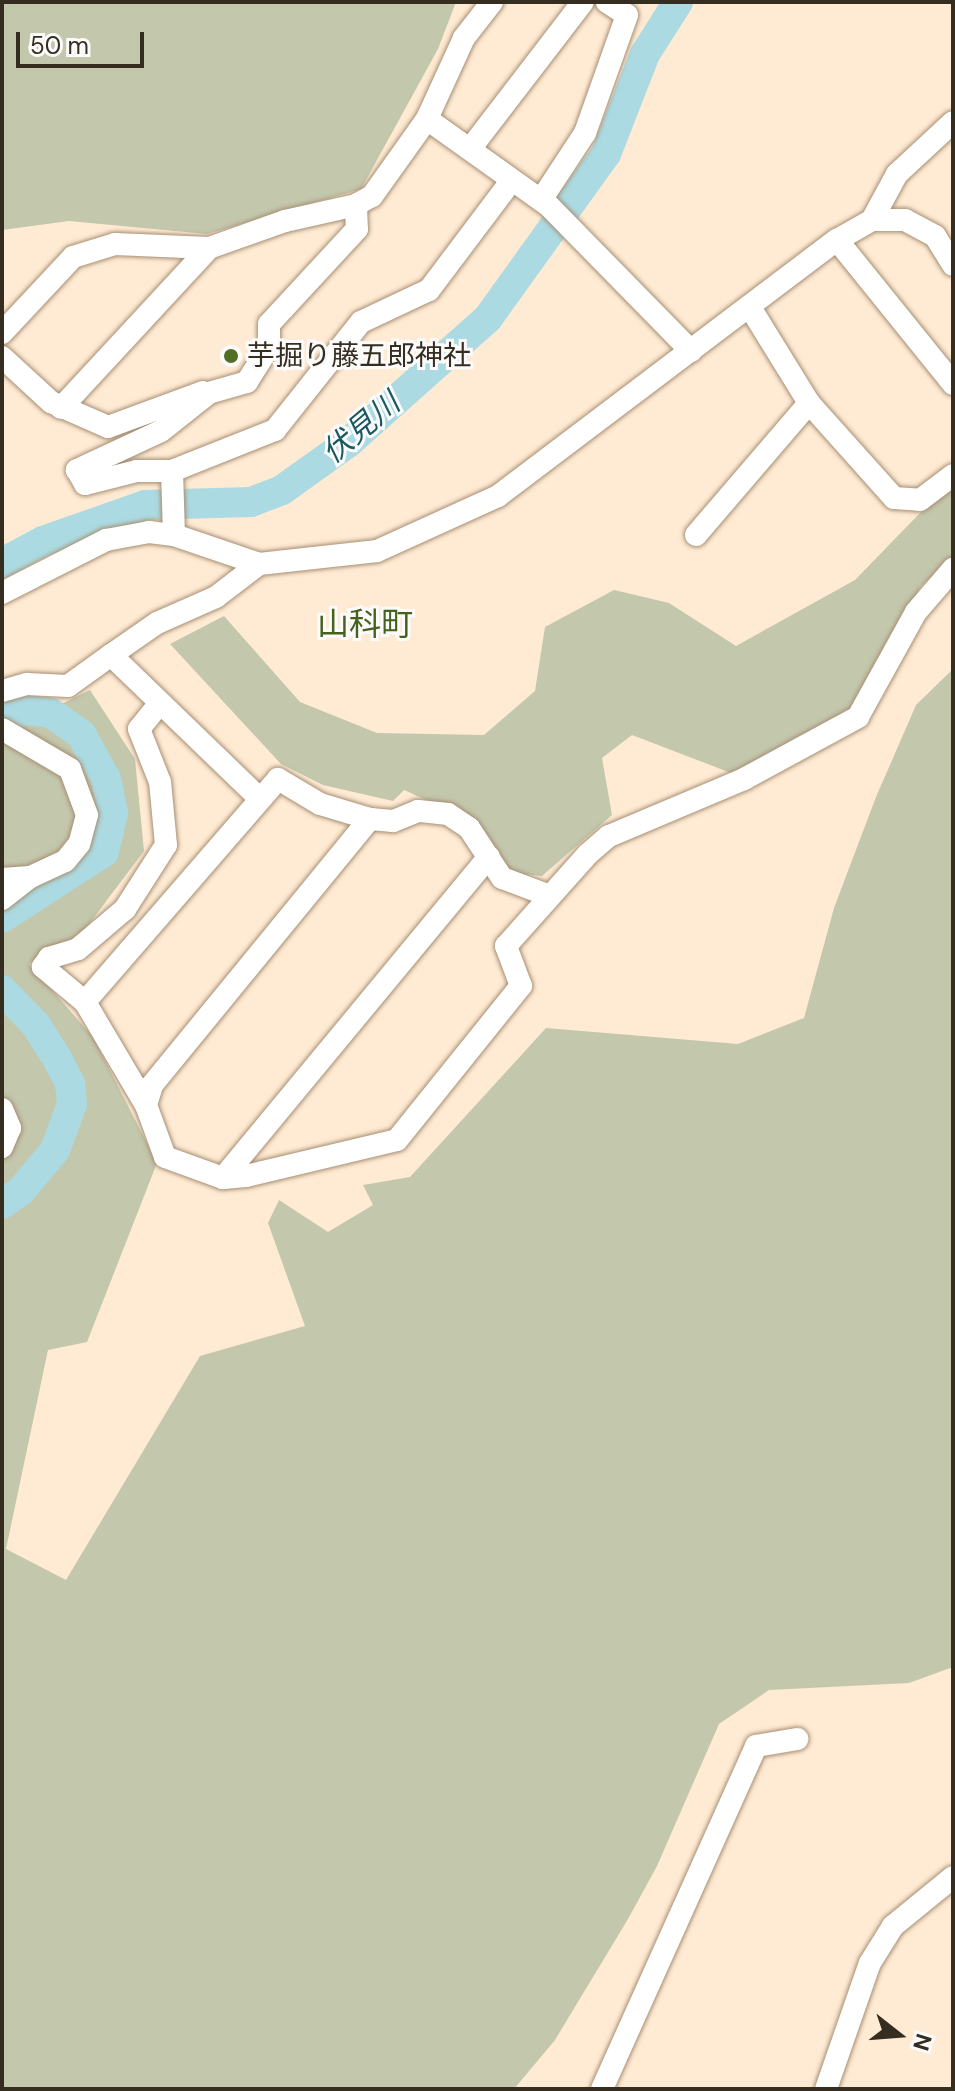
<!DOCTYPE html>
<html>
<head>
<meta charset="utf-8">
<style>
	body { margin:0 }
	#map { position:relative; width:955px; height:2091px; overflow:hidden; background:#ffead3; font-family:"DM Sans","Noto Sans JP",sans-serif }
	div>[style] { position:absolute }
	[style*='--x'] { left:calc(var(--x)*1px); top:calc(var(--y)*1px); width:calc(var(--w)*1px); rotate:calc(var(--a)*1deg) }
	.green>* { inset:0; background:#c3c7ac }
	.river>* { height:30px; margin:-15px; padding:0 15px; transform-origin:15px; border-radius:15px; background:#acdae2 }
	.roads { filter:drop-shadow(0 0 2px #a68f74) drop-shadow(0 0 2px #a68f74) }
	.minor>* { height:22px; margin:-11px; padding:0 11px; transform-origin:11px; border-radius:11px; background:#fff }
	.dots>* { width:22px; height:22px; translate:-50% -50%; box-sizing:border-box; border:4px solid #fbfbfb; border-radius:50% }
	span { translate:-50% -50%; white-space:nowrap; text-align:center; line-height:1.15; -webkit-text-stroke:6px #fbfbfb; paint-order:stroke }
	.poi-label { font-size:28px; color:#362d21 }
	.left { translate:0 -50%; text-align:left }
	.water-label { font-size:30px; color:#1b5962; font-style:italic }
	.quarter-label { font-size:32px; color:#46611c }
	.frame { position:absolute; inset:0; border:4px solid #362d21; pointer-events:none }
	.north { position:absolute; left:859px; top:1995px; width:80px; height:80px; -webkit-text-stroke:6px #fbfbfb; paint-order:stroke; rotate:107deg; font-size:22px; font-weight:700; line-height:32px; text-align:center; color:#362d21 }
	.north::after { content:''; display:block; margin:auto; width:28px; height:36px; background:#362d21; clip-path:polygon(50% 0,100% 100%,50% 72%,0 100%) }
	.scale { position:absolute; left:16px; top:32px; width:128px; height:36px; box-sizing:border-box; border:4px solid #362d21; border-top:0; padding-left:10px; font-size:24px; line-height:28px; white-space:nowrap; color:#362d21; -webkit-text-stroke:6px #fbfbfb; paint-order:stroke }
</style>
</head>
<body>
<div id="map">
	<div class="green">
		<i style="clip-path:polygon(2px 2px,456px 2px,438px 49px,361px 189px,207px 234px,69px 221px,2px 230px)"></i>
		<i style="clip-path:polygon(953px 479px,953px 559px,921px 586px,854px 714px,739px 776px,632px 735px,602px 758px,612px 815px,542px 876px,504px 872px,473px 821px,404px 790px,393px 801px,323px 785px,281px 764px,170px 644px,224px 616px,300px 702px,377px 733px,484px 735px,535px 691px,545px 627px,614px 590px,669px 603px,736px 646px,855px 580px)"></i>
		<i style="clip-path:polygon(953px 669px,953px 1667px,909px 1683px,769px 1690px,719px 1724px,657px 1866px,628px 1919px,555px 2040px,514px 2089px,2px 2089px,2px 733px,90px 690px,135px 759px,144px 851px,83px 932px,29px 964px,93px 1037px,157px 1163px,87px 1342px,48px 1350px,6px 1549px,66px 1580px,200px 1356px,305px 1326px,268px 1223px,279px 1200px,328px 1232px,373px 1205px,363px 1185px,410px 1177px,546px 1028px,738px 1044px,804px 1018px,834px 908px,876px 797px,916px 705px)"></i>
	</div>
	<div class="river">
		<i style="--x:2;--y:563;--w:47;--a:-28.2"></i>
		<i style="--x:43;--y:541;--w:108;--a:-19.4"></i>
		<i style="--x:145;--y:505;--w:106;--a:-1.6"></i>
		<i style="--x:251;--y:502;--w:33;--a:-21"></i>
		<i style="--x:282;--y:490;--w:82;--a:-35.6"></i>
		<i style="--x:349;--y:442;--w:186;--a:-41.7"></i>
		<i style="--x:488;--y:318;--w:202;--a:-54.3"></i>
		<i style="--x:606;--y:154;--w:107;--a:-68.7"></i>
		<i style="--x:645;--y:54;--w:62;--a:-57.6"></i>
		<i style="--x:2;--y:716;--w:26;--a:-13"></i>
		<i style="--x:27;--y:710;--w:24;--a:7"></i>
		<i style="--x:51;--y:713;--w:37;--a:35"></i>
		<i style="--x:81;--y:734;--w:51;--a:60.9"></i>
		<i style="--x:106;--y:779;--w:35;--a:78"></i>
		<i style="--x:113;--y:813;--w:40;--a:103"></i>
		<i style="--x:104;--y:852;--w:121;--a:147.1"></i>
		<i style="--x:2;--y:990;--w:49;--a:45.8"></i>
		<i style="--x:36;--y:1025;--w:41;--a:57.8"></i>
		<i style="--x:58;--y:1060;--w:27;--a:63"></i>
		<i style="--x:70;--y:1084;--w:20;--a:84"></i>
		<i style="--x:72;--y:1104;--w:49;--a:110.3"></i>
		<i style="--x:55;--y:1150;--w:53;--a:129.7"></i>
		<i style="--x:21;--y:1191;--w:23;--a:146"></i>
	</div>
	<div class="roads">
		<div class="minor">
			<i style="--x:492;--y:2;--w:46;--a:127.9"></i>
			<i style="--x:464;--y:38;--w:89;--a:114.6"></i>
			<i style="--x:427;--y:119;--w:95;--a:125.5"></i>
			<i style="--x:372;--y:196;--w:18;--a:151"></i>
			<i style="--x:356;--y:205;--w:24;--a:88"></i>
			<i style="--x:357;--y:229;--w:129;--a:132.8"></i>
			<i style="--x:269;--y:324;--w:23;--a:90"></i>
			<i style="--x:269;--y:347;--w:41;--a:122.2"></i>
			<i style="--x:247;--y:382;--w:40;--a:164"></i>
			<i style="--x:209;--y:393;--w:61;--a:141.6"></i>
			<i style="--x:161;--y:431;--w:93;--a:155.1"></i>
			<i style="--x:77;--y:470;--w:16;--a:60"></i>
			<i style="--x:85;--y:484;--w:54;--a:-14"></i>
			<i style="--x:137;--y:471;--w:35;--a:0"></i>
			<i style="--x:172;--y:471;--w:64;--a:88.2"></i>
			<i style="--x:174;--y:535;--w:90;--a:18.8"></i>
			<i style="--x:259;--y:564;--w:119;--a:-6.3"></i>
			<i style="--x:377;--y:551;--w:133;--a:-24.4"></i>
			<i style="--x:498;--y:496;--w:425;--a:-37.1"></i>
			<i style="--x:837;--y:240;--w:40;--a:-29.7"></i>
			<i style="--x:872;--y:220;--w:33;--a:0"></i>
			<i style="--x:905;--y:220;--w:34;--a:28"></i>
			<i style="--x:935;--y:236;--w:34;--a:58"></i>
			<i style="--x:427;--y:119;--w:150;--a:35.5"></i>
			<i style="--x:549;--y:206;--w:203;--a:45.6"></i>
			<i style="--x:470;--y:149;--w:185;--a:-52.5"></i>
			<i style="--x:541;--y:200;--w:80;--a:-56.7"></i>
			<i style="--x:585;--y:133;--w:125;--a:-70.4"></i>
			<i style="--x:627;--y:15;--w:24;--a:-147"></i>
			<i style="--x:872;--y:220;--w:52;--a:-61.5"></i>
			<i style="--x:897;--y:174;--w:76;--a:-42.9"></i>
			<i style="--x:837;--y:240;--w:185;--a:51.1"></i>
			<i style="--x:751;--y:309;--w:110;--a:58.3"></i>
			<i style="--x:809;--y:403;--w:127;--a:48.2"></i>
			<i style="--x:894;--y:498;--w:26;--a:4"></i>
			<i style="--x:920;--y:500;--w:41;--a:-37.1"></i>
			<i style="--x:2;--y:333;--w:104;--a:-46.9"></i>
			<i style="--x:73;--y:257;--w:44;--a:-17.2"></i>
			<i style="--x:115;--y:244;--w:94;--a:2.4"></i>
			<i style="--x:209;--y:248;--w:81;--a:-19.6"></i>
			<i style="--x:285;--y:221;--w:73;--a:-12.7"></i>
			<i style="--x:2;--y:357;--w:67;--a:42.6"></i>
			<i style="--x:51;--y:402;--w:62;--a:23.7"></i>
			<i style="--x:108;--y:427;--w:101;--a:-20.2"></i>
			<i style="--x:61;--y:408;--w:218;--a:-47.2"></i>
			<i style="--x:172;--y:471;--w:111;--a:-21.7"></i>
			<i style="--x:275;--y:430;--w:138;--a:-51.5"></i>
			<i style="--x:361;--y:322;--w:75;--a:-25.2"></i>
			<i style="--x:429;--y:290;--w:136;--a:-53"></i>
			<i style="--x:696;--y:535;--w:174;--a:-49.4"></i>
			<i style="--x:259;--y:564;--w:54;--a:142.5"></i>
			<i style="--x:216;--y:597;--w:64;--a:156.2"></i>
			<i style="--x:157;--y:623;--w:56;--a:145.2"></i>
			<i style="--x:111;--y:655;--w:206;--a:44"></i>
			<i style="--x:2;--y:593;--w:117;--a:-27"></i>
			<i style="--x:106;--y:540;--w:44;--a:-10.5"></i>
			<i style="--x:149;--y:532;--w:25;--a:7"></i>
			<i style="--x:2;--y:691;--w:26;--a:-16"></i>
			<i style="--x:27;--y:684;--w:41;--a:2.8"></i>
			<i style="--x:68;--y:686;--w:53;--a:-35.8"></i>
			<i style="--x:2;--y:729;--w:79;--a:30.5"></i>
			<i style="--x:70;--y:769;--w:49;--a:69.7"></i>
			<i style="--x:87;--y:815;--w:30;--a:105"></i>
			<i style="--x:79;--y:844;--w:22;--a:129"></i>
			<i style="--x:65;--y:861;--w:38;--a:155"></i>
			<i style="--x:30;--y:877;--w:28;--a:176"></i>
			<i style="--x:550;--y:896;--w:51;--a:-159.4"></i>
			<i style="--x:502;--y:878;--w:60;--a:-123.4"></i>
			<i style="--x:469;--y:828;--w:25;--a:-146"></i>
			<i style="--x:448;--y:814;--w:30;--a:-174"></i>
			<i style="--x:418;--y:811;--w:27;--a:158"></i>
			<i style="--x:393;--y:821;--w:23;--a:-175"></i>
			<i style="--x:370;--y:819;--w:52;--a:-163.3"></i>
			<i style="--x:320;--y:804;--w:49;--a:-149.2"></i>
			<i style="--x:278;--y:779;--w:295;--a:130.9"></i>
			<i style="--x:85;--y:1002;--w:120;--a:59.4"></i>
			<i style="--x:146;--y:1105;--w:55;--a:69.9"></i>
			<i style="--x:165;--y:1157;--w:62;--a:19.9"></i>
			<i style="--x:223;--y:1178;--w:23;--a:-5"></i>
			<i style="--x:246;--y:1176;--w:155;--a:-13.4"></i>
			<i style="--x:397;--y:1140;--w:198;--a:-51.2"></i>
			<i style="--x:521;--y:986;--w:43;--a:-110.6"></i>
			<i style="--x:506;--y:946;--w:123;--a:-48.3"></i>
			<i style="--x:588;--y:854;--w:28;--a:-41"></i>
			<i style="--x:609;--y:836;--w:147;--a:-22.9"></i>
			<i style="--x:744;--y:779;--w:130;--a:-28.5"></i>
			<i style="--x:858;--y:717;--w:120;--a:-61.1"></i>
			<i style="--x:916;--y:612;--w:57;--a:-49.3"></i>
			<i style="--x:2;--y:899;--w:36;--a:-38"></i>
			<i style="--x:85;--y:1002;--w:55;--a:-140.2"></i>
			<i style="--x:43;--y:967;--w:11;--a:-56"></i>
			<i style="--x:49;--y:958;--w:30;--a:-17"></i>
			<i style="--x:78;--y:949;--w:62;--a:-40.4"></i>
			<i style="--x:125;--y:909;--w:76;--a:-57.4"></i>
			<i style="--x:166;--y:845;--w:63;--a:-95.4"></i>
			<i style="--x:160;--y:782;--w:57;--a:-111.6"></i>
			<i style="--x:139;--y:729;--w:33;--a:-51"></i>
			<i style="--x:146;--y:1105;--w:21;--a:-73"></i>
			<i style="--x:152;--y:1085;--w:344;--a:-50.7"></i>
			<i style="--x:2;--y:1109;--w:21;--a:67"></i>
			<i style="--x:10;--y:1128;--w:21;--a:113"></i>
			<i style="--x:223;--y:1178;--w:417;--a:-50.4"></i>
			<i style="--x:602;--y:2089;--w:376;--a:-65.8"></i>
			<i style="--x:756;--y:1746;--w:42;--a:-9.7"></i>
			<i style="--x:826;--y:2089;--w:133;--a:-70.8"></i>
			<i style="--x:870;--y:1963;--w:44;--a:-58.1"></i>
			<i style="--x:893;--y:1926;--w:77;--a:-39.2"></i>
		</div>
	</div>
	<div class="dots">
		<i style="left:231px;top:356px;background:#516f24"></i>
	</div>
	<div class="poi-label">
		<span class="left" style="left:247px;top:356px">芋掘り藤五郎神社</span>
	</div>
	<div class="water-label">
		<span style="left:361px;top:428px;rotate:-40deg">伏見川</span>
	</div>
	<div class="quarter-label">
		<span style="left:365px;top:624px">山科町</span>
	</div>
	<div class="frame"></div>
	<div class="north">N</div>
	<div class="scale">50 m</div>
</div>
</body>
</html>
